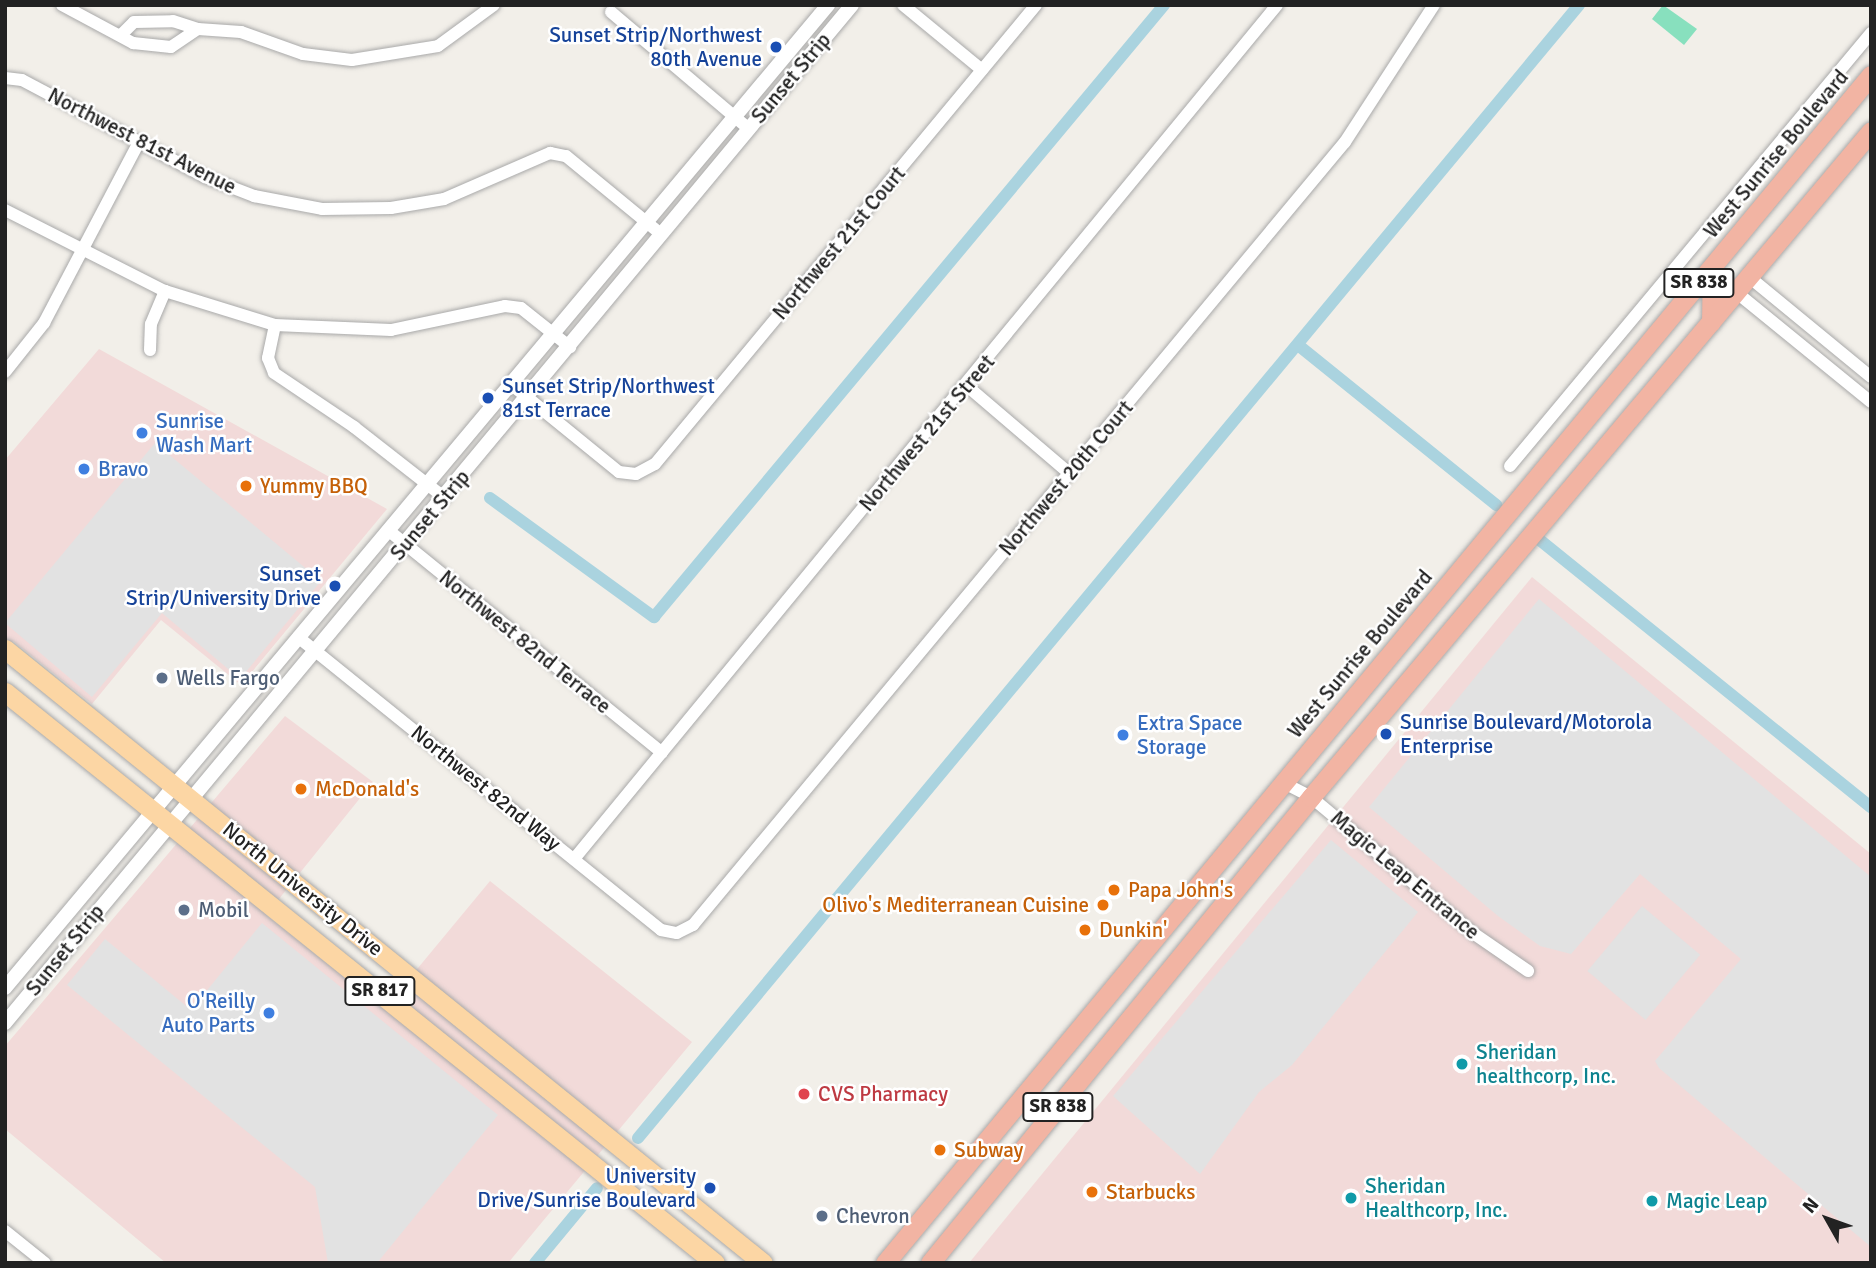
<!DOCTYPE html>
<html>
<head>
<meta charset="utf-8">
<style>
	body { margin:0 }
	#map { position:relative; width:1876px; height:1268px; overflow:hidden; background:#f2efe9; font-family:Signika,sans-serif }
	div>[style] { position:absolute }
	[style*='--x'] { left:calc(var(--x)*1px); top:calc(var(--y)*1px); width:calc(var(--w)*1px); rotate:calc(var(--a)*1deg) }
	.commercial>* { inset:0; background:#f2dad9 }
	.pitch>* { inset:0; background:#88e0be }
	.parking>* { inset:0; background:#e2e2e2; transform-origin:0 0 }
	.canal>* { height:12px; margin:-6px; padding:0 6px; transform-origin:6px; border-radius:6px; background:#aad3df }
	.roads { filter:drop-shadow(0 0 2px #a9a9a9) drop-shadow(0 0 2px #a9a9a9) }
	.minor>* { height:12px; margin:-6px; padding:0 6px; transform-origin:6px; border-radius:6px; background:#fff }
	.tertiary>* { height:14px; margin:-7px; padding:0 7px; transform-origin:7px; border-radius:7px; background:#fff }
	.primary>* { height:19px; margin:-9.5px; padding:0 9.5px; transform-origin:9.5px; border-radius:9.5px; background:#fcd6a4 }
	.trunk>* { height:19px; margin:-9.5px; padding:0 9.5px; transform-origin:9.5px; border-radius:9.5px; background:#f2b4a3 }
	.dots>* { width:19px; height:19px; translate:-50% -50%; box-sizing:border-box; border:4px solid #fff; border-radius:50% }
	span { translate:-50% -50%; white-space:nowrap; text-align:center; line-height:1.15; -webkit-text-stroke:5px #fff; paint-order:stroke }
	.shield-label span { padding:2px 5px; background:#fff; border:2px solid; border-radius:5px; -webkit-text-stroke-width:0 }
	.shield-label { font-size:19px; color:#222; font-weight:700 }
	.transit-label { font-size:21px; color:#164399 }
	.right { translate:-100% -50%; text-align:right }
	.left { translate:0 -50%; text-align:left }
	.street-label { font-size:21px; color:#222 }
	.shop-label { font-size:21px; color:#366cbe }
	.food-label { font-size:21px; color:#c56008 }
	.service-label { font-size:21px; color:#4e5e75 }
	.culture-label { font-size:21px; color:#0d838f }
	.health-label { font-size:21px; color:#be3a42 }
	.frame { position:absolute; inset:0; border:7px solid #222; pointer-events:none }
	.north { position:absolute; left:1792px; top:1184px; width:70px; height:70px; -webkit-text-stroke:5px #fff; paint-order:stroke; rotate:310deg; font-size:19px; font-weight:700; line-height:28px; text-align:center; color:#222 }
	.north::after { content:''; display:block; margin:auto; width:24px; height:32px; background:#222; clip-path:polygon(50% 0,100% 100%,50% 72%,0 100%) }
</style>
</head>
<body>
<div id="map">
	<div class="commercial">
		<i style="clip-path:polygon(99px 349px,387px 509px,241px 685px,161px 620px,92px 704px,13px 641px,5px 650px,5px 460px)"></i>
		<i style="clip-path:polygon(1532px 577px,1871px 854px,1871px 1263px,969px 1263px)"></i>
		<i style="clip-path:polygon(285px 716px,373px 782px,266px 915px,384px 1009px,490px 881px,692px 1042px,508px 1263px,166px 1263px,5px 1129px,5px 1046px)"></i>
	</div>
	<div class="pitch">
		<i style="clip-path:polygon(1663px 5px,1697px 29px,1684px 45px,1652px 19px)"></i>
	</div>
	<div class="parking">
		<i style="clip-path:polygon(155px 443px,321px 581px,240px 679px,162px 613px,92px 697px,5px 623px)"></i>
		<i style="clip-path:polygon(1539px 599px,1871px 877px,1871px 1247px,1659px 1068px,1655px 1061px,1741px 959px,1640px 874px,1571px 954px,1540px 946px,1498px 916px,1369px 807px)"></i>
		<i style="clip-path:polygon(1331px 840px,1418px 912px,1292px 1065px,1259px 1092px,1200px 1174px,1113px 1096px)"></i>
		<i style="left:1642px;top:906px;width:76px;height:85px;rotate:40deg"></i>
		<i style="clip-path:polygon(262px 923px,498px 1115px,377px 1263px,328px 1263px,315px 1187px,67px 985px,105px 939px,191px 1010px)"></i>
	</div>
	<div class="canal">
		<i style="--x:1298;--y:345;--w:255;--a:38.9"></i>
		<i style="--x:490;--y:498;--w:203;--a:36"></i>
		<i style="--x:654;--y:617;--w:797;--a:-50.19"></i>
		<i style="--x:1541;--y:541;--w:424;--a:38.9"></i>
		<i style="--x:638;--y:1138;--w:1473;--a:-50.29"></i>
		<i style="--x:535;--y:1263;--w:97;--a:-50.4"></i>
	</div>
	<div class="roads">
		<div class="minor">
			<i style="--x:62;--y:5;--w:81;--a:28.2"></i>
			<i style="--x:133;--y:43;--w:38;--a:6"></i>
			<i style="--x:171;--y:47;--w:32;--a:-34"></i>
			<i style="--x:903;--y:5;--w:102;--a:39.4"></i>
			<i style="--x:611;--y:12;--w:181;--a:40.3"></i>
			<i style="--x:121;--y:35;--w:18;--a:-45"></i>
			<i style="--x:134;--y:22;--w:39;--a:-1"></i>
			<i style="--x:173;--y:21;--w:26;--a:18"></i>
			<i style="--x:198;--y:29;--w:43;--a:4"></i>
			<i style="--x:241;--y:32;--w:66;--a:19.5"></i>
			<i style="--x:303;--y:54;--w:49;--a:7"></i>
			<i style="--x:352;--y:60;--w:87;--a:-9.2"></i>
			<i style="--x:438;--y:46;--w:69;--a:-36.2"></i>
			<i style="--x:5;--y:78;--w:17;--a:7"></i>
			<i style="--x:22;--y:80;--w:207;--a:27.9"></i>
			<i style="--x:205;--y:177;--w:53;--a:21.2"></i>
			<i style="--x:254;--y:196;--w:69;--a:10.8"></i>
			<i style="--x:322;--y:209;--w:69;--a:-0.8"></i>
			<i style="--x:391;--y:208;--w:54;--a:-9.6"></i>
			<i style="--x:444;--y:199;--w:116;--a:-23.5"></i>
			<i style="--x:550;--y:153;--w:16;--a:11"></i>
			<i style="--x:566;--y:156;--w:123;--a:39.4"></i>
			<i style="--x:5;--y:210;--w:179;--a:26.9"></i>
			<i style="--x:165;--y:291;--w:115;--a:17.2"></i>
			<i style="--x:275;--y:325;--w:116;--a:2.5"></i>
			<i style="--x:391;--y:330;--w:116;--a:-11.9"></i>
			<i style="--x:505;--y:306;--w:16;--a:7"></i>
			<i style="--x:521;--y:308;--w:63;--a:38.5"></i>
			<i style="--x:1748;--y:276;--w:159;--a:39.4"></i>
			<i style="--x:1736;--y:292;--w:174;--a:39.2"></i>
			<i style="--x:275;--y:325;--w:34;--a:102"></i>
			<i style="--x:268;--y:358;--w:16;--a:68"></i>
			<i style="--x:274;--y:373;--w:97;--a:34"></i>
			<i style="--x:354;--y:427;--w:115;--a:38"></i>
			<i style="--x:150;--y:350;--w:26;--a:-88"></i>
			<i style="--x:151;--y:324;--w:36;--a:-67"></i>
			<i style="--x:5;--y:372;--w:63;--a:-51.5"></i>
			<i style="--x:44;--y:323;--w:204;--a:-62.3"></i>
			<i style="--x:512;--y:385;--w:138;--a:39.1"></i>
			<i style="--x:619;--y:472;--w:17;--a:7"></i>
			<i style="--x:636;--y:474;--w:21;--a:-28"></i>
			<i style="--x:655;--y:464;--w:597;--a:-50.31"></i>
			<i style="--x:967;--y:386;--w:135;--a:40.5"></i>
			<i style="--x:1510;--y:466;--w:564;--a:-50.18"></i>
			<i style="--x:388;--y:530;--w:353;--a:39.1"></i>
			<i style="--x:298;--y:637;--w:466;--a:38.9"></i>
			<i style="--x:661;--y:930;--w:16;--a:11"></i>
			<i style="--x:677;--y:933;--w:18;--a:-27"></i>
			<i style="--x:693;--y:925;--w:1019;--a:-50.22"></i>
			<i style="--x:1345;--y:142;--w:163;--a:-57"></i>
			<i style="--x:1282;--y:782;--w:33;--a:27"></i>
			<i style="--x:1311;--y:797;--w:212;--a:40"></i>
			<i style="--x:1473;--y:933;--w:67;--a:34.6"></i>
			<i style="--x:574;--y:859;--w:1106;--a:-50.54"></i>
			<i style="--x:5;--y:1231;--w:51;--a:38.7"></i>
		</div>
		<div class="tertiary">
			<i style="--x:5;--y:988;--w:1282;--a:-50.06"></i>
			<i style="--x:5;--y:1023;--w:1324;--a:-50.24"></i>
		</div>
		<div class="primary">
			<i style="--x:5;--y:649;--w:975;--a:39.01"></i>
			<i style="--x:5;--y:692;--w:911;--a:38.81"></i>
		</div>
		<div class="trunk">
			<i style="--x:1711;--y:322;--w:55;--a:-89"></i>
			<i style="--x:885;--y:1263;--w:1544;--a:-50.31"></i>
			<i style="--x:930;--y:1263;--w:602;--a:-50.73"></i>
			<i style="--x:1311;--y:797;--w:870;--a:-49.94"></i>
		</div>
	</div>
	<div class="dots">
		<i style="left:776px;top:47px;background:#1a4fb4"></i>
		<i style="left:488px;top:398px;background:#1a4fb4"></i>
		<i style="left:142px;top:433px;background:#3f7fe0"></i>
		<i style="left:84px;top:469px;background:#3f7fe0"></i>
		<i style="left:246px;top:486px;background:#e8710a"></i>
		<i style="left:335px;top:586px;background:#1a4fb4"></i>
		<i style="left:162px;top:678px;background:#5c6f8a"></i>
		<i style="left:1386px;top:734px;background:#1a4fb4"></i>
		<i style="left:1123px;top:735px;background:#3f7fe0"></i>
		<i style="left:301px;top:789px;background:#e8710a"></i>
		<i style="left:1114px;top:890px;background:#e8710a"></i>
		<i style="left:1103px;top:905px;background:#e8710a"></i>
		<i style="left:184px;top:910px;background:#5c6f8a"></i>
		<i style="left:1085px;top:930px;background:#e8710a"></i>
		<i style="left:269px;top:1013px;background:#3f7fe0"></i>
		<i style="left:1462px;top:1064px;background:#0f9aa8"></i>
		<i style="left:804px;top:1094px;background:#e0444e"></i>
		<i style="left:940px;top:1150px;background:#e8710a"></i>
		<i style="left:710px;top:1188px;background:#1a4fb4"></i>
		<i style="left:1092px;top:1192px;background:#e8710a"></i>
		<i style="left:1351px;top:1198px;background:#0f9aa8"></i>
		<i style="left:1652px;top:1201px;background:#0f9aa8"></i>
		<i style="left:822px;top:1216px;background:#5c6f8a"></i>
	</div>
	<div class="shield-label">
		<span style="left:1699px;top:283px">SR 838</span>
		<span style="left:380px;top:991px">SR 817</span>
		<span style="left:1058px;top:1107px">SR 838</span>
	</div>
	<div class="transit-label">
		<span class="right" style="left:762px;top:47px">Sunset Strip/Northwest<br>80th Avenue</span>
		<span class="left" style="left:502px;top:398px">Sunset Strip/Northwest<br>81st Terrace</span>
		<span class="right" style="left:321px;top:586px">Sunset<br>Strip/University Drive</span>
		<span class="left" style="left:1400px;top:734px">Sunrise Boulevard/Motorola<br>Enterprise</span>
		<span class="right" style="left:696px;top:1188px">University<br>Drive/Sunrise Boulevard</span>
	</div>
	<div class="street-label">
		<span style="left:791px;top:78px;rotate:-50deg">Sunset Strip</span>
		<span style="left:142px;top:141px;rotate:27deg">Northwest 81st Avenue</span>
		<span style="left:1776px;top:154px;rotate:-50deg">West Sunrise Boulevard</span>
		<span style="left:839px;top:243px;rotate:-50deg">Northwest 21st Court</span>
		<span style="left:927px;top:433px;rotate:-50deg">Northwest 21st Street</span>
		<span style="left:1066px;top:478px;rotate:-50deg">Northwest 20th Court</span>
		<span style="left:430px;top:515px;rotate:-50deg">Sunset Strip</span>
		<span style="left:525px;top:642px;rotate:39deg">Northwest 82nd Terrace</span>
		<span style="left:1360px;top:654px;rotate:-50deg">West Sunrise Boulevard</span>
		<span style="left:486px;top:788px;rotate:39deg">Northwest 82nd Way</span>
		<span style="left:1405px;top:875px;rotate:40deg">Magic Leap Entrance</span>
		<span style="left:303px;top:889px;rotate:39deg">North University Drive</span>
		<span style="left:65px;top:950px;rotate:-51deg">Sunset Strip</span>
	</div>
	<div class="shop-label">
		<span class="left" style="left:156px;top:433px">Sunrise<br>Wash Mart</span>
		<span class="left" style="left:98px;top:469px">Bravo</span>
		<span class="left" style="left:1137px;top:735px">Extra Space<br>Storage</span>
		<span class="right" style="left:255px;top:1013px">O'Reilly<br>Auto Parts</span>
	</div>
	<div class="food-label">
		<span class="left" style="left:260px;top:486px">Yummy BBQ</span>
		<span class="left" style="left:315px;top:789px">McDonald's</span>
		<span class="left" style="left:1128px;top:890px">Papa John's</span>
		<span class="right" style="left:1089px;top:905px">Olivo's Mediterranean Cuisine</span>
		<span class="left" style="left:1099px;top:930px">Dunkin'</span>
		<span class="left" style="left:954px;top:1150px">Subway</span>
		<span class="left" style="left:1106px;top:1192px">Starbucks</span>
	</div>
	<div class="service-label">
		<span class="left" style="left:176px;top:678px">Wells Fargo</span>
		<span class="left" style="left:198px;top:910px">Mobil</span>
		<span class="left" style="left:836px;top:1216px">Chevron</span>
	</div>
	<div class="culture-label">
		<span class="left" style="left:1476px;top:1064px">Sheridan<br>healthcorp, Inc.</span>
		<span class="left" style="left:1365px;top:1198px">Sheridan<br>Healthcorp, Inc.</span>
		<span class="left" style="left:1666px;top:1201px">Magic Leap</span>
	</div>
	<div class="health-label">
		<span class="left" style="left:818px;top:1094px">CVS Pharmacy</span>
	</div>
	<div class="frame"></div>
	<div class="north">N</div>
</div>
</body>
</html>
